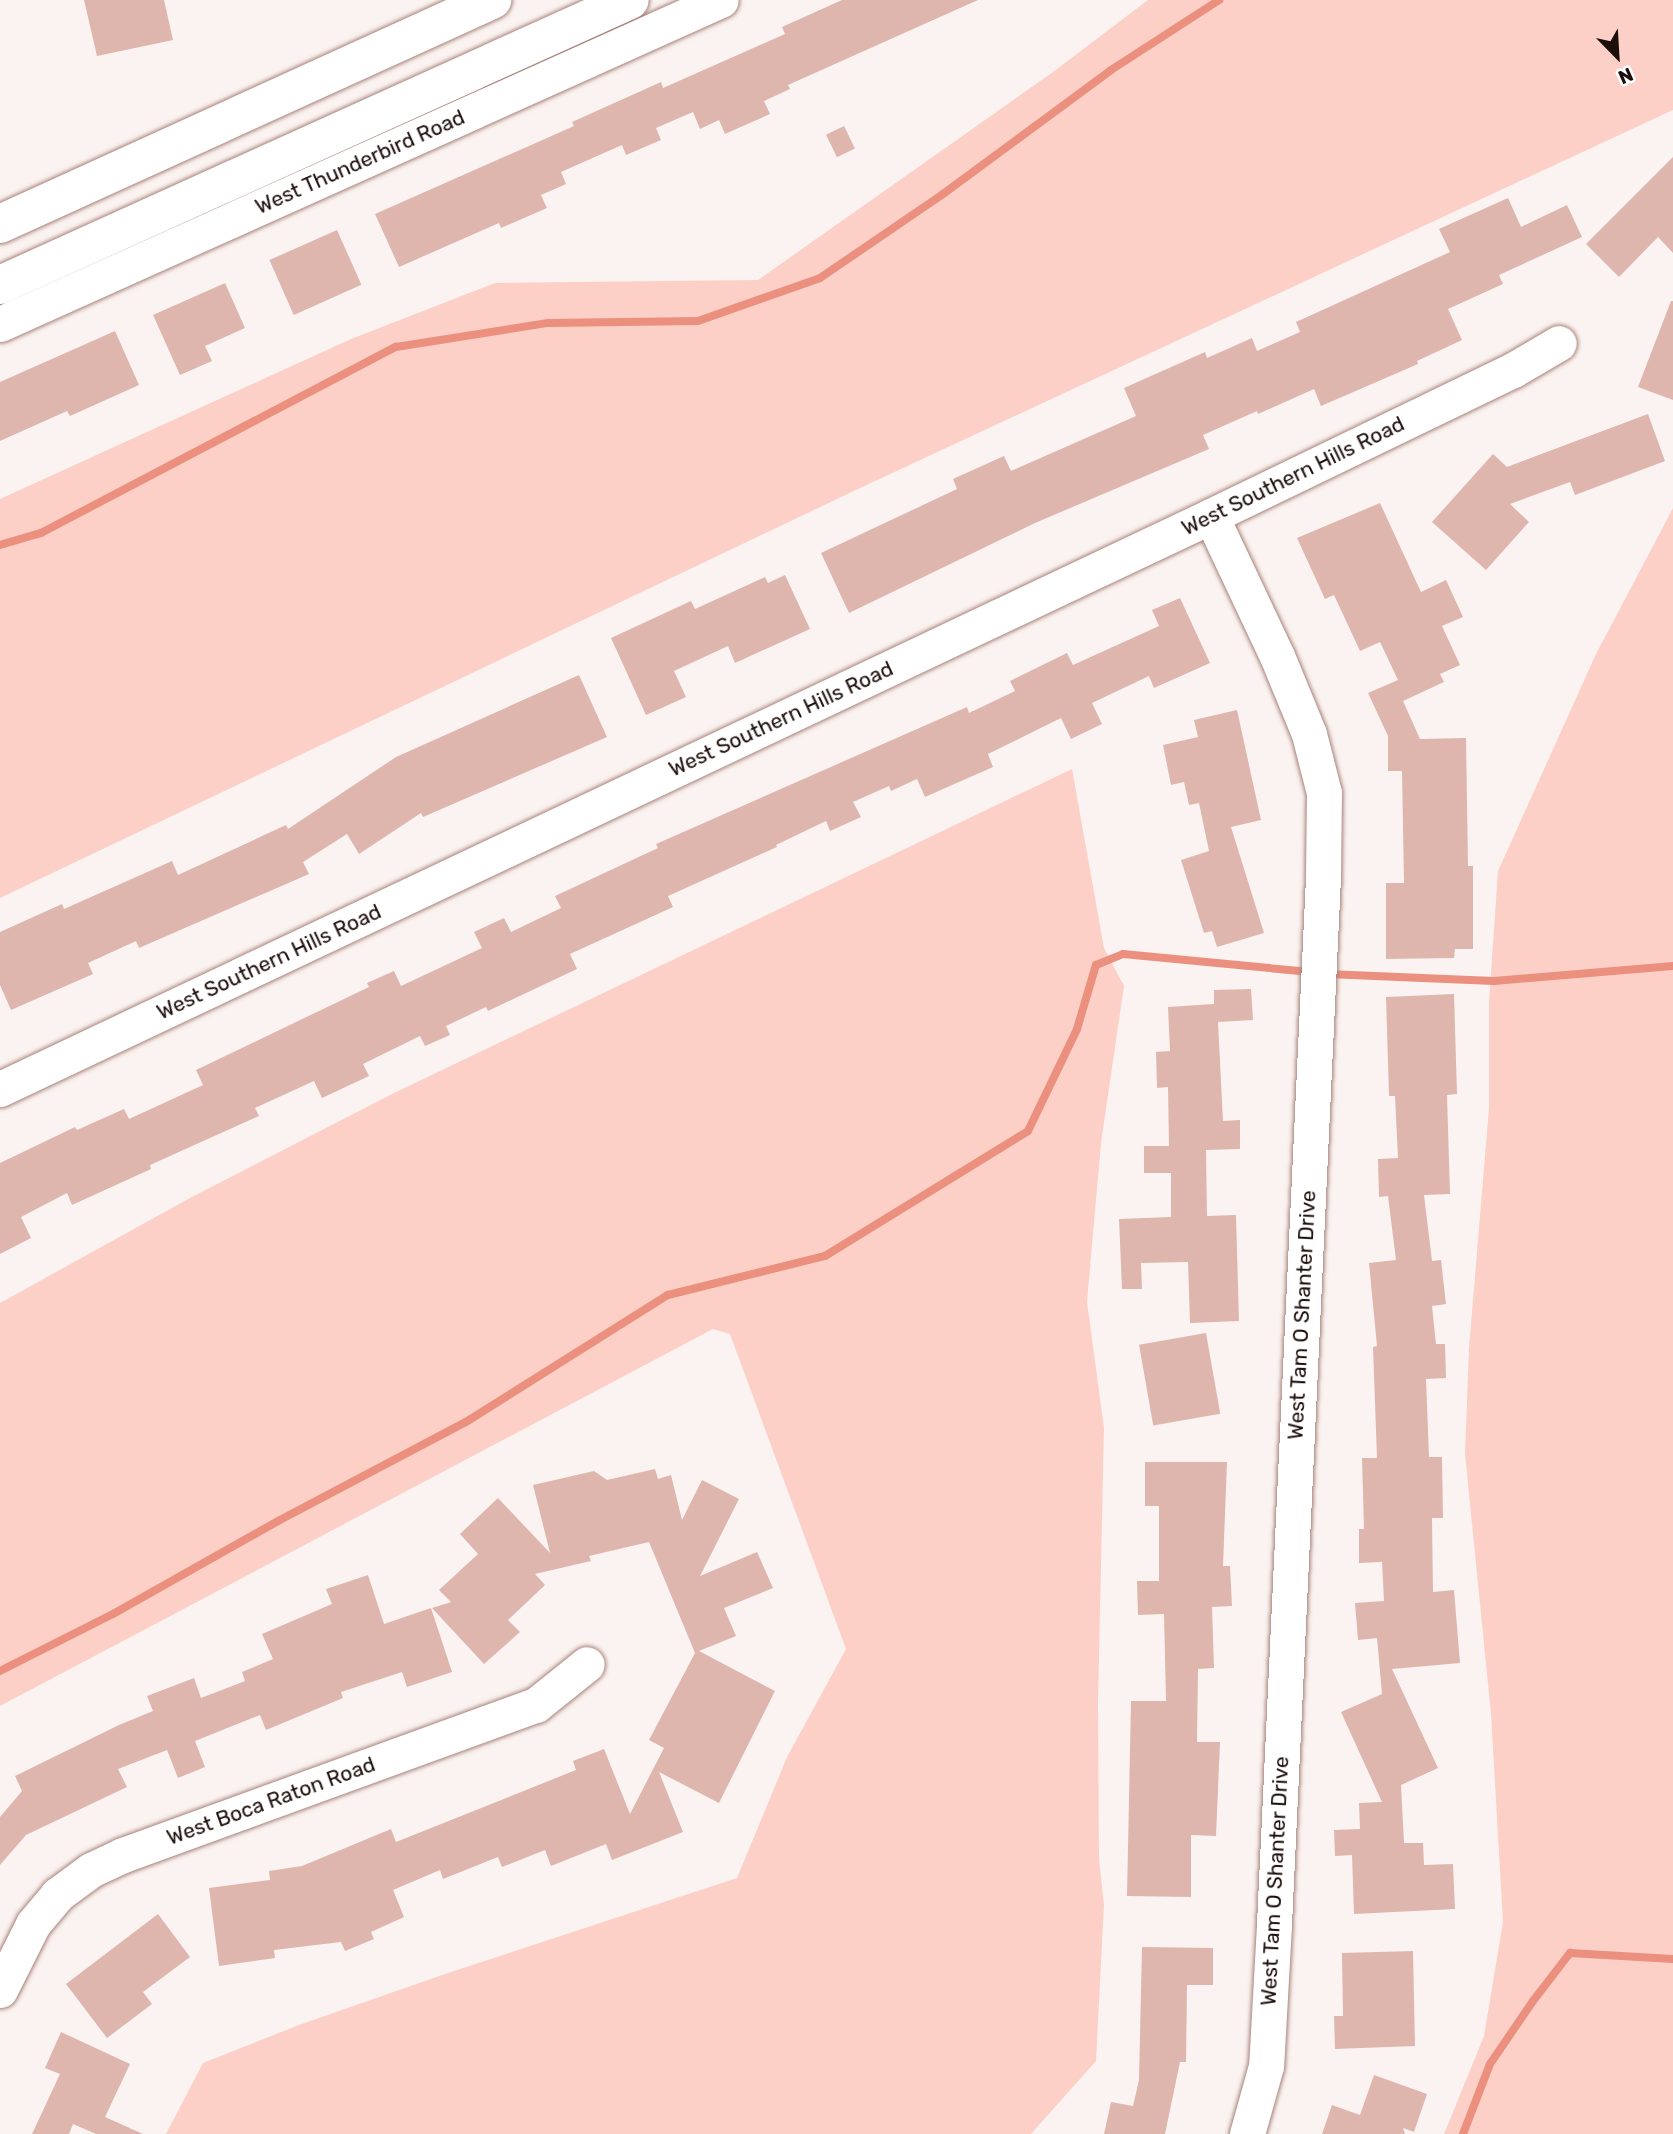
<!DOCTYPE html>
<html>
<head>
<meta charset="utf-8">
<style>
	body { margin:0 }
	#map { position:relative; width:1673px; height:2134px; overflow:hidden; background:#fbf3f1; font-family:Rubik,sans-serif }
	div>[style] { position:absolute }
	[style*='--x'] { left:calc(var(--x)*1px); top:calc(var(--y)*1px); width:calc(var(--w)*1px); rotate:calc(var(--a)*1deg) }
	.green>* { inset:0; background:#fcd0c6 }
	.stream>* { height:8px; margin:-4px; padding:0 4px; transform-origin:4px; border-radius:4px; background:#eb907e }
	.building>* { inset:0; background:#deb6ad; transform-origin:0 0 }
	.roads { filter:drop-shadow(0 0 2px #a8827a) drop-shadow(0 0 2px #a8827a) }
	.minor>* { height:35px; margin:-17.5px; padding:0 17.5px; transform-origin:17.5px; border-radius:17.5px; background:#fff }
	.major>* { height:38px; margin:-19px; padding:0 19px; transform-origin:19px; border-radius:19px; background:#fff }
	span { translate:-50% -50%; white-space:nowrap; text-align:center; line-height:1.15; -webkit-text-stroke:6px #fff; paint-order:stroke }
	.street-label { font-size:21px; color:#1c0e0b }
	.north { position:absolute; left:1582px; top:21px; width:70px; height:70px; -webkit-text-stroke:5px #fff; paint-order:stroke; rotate:156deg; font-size:19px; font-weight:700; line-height:28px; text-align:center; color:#1c0e0b }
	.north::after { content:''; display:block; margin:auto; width:24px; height:32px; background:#1c0e0b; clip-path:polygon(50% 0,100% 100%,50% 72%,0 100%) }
</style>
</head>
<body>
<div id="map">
	<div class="green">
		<i style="clip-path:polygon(1148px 0,1673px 0,1673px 110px,858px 489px,0 898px,0 499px,351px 339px,495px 283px,758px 280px,1053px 72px)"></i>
		<i style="clip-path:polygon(1673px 508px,1673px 2134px,1444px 2134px,1484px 2036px,1503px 1922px,1491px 1714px,1465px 1454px,1469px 1348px,1489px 1108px,1489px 1002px,1498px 871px,1596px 654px)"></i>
		<i style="clip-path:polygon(1072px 769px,1104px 948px,1124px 986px,1101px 1143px,1087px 1302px,1104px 1428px,1098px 1703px,1099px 1859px,1104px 1905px,1096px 2061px,1031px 2134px,166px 2134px,203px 2063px,299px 2025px,445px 1974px,737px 1878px,787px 1757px,846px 1649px,730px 1334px,713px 1329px,0 1706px,0 1303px,188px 1199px,392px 1094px)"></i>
	</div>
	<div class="stream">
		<i style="--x:0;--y:545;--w:43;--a:-16.3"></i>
		<i style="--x:41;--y:533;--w:401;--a:-27.7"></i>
		<i style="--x:396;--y:347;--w:154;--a:-9"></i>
		<i style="--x:548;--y:323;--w:150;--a:-0.8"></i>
		<i style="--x:698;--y:321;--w:129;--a:-19.4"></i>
		<i style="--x:820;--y:278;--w:149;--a:-34.3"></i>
		<i style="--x:943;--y:194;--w:209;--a:-36.4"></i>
		<i style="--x:1111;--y:70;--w:129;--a:-32.9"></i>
		<i style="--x:1327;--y:974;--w:167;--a:2.4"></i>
		<i style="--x:1494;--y:981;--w:180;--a:-4.8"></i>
		<i style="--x:0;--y:1671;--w:127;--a:-26.8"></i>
		<i style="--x:113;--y:1614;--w:189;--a:-29.4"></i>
		<i style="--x:278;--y:1521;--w:212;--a:-27.8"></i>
		<i style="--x:466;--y:1422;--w:239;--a:-32.2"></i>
		<i style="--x:668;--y:1295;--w:162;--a:-14"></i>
		<i style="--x:825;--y:1256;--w:238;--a:-31.6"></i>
		<i style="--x:1028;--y:1131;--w:113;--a:-64.3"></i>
		<i style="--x:1077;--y:1029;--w:67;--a:-73.5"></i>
		<i style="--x:1096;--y:965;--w:29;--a:-22"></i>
		<i style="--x:1123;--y:954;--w:188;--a:5.5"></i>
		<i style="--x:1463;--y:2134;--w:75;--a:-68.9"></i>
		<i style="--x:1490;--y:2064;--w:76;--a:-55.7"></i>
		<i style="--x:1533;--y:2001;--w:61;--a:-52.4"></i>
		<i style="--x:1570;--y:1953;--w:103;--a:3.3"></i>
	</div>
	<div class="building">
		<i style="clip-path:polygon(84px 0,164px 0,173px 40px,97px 56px)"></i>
		<i style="clip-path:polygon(842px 0,978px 0,788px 85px,790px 89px,764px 101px,770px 114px,725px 134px,719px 120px,700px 129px,693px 112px,656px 128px,661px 140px,626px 155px,622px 145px,561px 172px,566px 184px,541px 195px,547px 208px,501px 228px,499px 223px,399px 267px,375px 214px,574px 126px,572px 122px,661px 82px,663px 88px,785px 34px,782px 27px)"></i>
		<i style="left:844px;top:126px;width:25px;height:20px;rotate:64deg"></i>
		<i style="clip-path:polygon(1673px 157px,1673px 253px,1658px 237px,1619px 277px,1586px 244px)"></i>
		<i style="clip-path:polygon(1508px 198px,1521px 227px,1567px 205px,1582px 237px,1499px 275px,1503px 284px,1448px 309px,1462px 340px,1417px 361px,1418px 364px,1321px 406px,1314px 389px,1258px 414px,1257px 411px,1203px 435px,1209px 449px,1035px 523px,849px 613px,821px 553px,957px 489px,953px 479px,1004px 456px,1011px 471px,1136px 416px,1124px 388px,1205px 352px,1207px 358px,1252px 338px,1257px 351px,1300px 332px,1296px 322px,1450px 252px,1439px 229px)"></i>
		<i style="left:337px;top:230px;width:60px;height:74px;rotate:66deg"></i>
		<i style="clip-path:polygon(225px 283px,245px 328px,205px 346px,212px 361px,180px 375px,153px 315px)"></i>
		<i style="clip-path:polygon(1671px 301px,1673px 301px,1673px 400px,1638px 387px)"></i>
		<i style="clip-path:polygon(115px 331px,139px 385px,70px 416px,67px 411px,0 441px,0 382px)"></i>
		<i style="clip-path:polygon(1648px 414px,1665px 461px,1575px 495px,1570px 482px,1510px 504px,1529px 522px,1486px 570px,1432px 522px,1493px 454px,1507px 467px)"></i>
		<i style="clip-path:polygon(1380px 503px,1421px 592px,1446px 580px,1463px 617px,1442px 626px,1460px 665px,1440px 674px,1444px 682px,1403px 701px,1420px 739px,1466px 738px,1468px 866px,1473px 866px,1473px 949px,1455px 949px,1454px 958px,1386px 959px,1386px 883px,1404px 883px,1402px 771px,1388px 771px,1388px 736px,1368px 693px,1398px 680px,1380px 642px,1360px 651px,1334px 595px,1325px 599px,1297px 538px)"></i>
		<i style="clip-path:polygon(785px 575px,810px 629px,735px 663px,728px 646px,674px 671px,686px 697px,646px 715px,611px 638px,691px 601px,695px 609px,765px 577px,768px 583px)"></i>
		<i style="clip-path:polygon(1180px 598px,1210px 663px,1154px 688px,1149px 676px,1092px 703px,1102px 724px,1071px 739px,1061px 718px,988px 754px,993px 767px,925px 797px,917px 779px,891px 791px,889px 786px,853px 802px,861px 817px,830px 831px,826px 821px,776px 845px,777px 847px,668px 896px,673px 907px,570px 954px,577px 969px,488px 1011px,486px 1007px,446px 1026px,450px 1035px,425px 1046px,420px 1036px,363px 1064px,369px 1076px,322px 1098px,314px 1081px,255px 1108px,259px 1116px,150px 1165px,151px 1169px,72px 1205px,67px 1193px,21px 1217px,31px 1238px,0 1254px,0 1163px,75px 1127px,77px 1130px,124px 1109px,129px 1119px,203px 1085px,196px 1070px,369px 987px,367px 983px,394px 971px,401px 986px,482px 948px,474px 932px,504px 918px,511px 932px,561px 908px,555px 896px,658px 848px,656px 844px,967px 707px,969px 713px,1015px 691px,1010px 681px,1067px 653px,1073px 665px,1159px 626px,1152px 610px)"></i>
		<i style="clip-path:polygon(579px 675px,607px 737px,423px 817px,421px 813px,359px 854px,347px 834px,303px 862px,309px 874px,139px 948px,136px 941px,88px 963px,93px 974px,11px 1010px,0 985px,0 932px,62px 904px,64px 909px,172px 861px,178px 875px,286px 825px,288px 829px,396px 757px)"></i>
		<i style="clip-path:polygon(1237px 710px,1261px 820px,1231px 827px,1264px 933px,1217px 947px,1212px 931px,1204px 933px,1181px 860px,1209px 851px,1199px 803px,1189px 805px,1184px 782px,1171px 785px,1163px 745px,1198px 737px,1194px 720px)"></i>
		<i style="clip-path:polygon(1251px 989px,1253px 1020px,1218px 1022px,1223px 1121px,1240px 1120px,1240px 1149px,1206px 1150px,1207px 1216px,1236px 1215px,1239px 1321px,1190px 1323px,1188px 1262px,1141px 1263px,1142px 1289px,1122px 1289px,1119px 1219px,1171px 1217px,1171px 1173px,1144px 1173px,1144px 1146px,1169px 1146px,1168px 1087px,1157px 1088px,1156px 1052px,1170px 1051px,1168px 1007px,1214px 1004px,1214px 990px)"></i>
		<i style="clip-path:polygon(1454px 994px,1457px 1094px,1447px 1095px,1450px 1194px,1424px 1195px,1432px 1261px,1441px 1260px,1446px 1304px,1432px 1306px,1436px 1344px,1445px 1344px,1446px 1378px,1426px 1379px,1429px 1457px,1442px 1457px,1443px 1518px,1432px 1518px,1433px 1592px,1454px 1590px,1460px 1663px,1392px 1669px,1438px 1768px,1401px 1785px,1404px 1843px,1423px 1843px,1424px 1865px,1453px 1864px,1455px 1909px,1354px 1914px,1352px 1855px,1335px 1856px,1334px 1830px,1360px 1829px,1359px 1803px,1382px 1802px,1341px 1712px,1382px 1694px,1377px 1638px,1358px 1640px,1355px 1603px,1384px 1601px,1382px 1562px,1359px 1563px,1359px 1529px,1364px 1529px,1362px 1458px,1377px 1458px,1373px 1347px,1377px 1346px,1369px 1263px,1396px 1260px,1388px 1196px,1379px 1197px,1378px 1159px,1398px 1158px,1395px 1096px,1389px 1096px,1386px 997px)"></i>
		<i style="left:1206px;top:1333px;width:82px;height:68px;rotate:80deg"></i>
		<i style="clip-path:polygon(1145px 1462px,1227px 1462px,1223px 1566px,1230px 1566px,1232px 1606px,1212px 1607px,1214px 1668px,1198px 1669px,1197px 1742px,1220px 1742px,1216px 1836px,1191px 1835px,1191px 1897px,1127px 1896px,1131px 1701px,1166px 1701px,1164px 1614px,1138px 1615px,1137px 1581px,1159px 1581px,1159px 1506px,1145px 1506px)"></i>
		<i style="clip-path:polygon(655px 1469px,658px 1479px,671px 1475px,682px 1520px,702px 1480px,739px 1499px,700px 1576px,757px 1552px,773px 1588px,724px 1608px,736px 1636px,699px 1651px,775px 1691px,719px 1803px,659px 1772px,683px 1832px,612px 1860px,606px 1844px,551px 1866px,545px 1850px,502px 1867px,498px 1857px,443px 1879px,440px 1870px,393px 1890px,404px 1917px,371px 1932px,374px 1939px,345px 1951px,341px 1942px,274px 1950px,275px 1958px,219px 1966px,209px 1888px,270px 1880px,269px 1871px,302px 1866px,391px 1829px,396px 1842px,576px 1770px,573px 1761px,604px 1749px,630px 1814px,664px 1748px,649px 1740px,695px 1653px,649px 1542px,589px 1556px,591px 1561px,535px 1574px,545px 1585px,508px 1620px,520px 1632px,484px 1664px,432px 1608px,451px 1602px,439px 1590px,478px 1554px,460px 1534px,498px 1498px,550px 1553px,533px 1485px,594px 1471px,607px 1480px)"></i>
		<i style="clip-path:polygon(368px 1575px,384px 1624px,431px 1608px,452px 1672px,407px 1687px,402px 1672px,341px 1692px,343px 1698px,266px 1730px,260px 1715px,195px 1741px,205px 1767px,178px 1778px,167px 1750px,118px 1769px,127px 1787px,26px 1835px,0 1865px,0 1817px,22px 1791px,15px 1776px,119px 1725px,153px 1711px,147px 1696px,194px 1678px,201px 1698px,245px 1681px,242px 1672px,273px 1659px,262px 1634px,332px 1604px,326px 1589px)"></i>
		<i style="clip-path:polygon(158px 1914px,190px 1957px,143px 1992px,152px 2004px,107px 2038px,66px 1984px)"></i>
		<i style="clip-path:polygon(1142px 1947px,1213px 1948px,1213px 1985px,1187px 1985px,1186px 2062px,1180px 2062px,1165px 2134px,1104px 2134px,1111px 2102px,1133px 2106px,1139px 2080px)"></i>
		<i style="clip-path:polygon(1413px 1951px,1415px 2046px,1335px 2049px,1334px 2016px,1343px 2016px,1342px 1953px)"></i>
		<i style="clip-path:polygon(61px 2032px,130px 2064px,105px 2117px,143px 2134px,96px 2134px,73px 2124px,69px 2134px,32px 2134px,60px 2074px,45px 2068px)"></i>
		<i style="clip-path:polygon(1374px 2075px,1427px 2094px,1414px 2132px,1403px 2128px,1405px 2134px,1322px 2134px,1332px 2105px,1360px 2115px)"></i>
	</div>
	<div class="roads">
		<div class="minor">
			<i style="--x:0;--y:324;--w:790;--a:-24.2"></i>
			<i style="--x:1211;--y:516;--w:155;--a:64.8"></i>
			<i style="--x:1277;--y:656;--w:84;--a:67.7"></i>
			<i style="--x:1309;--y:734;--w:61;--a:75.7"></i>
			<i style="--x:1324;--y:793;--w:84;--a:90.7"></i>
			<i style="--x:1323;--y:877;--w:1049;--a:92.68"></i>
			<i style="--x:1274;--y:1925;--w:141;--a:93.2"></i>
			<i style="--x:1266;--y:2066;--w:71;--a:105.6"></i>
			<i style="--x:0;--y:1089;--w:1340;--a:-25.32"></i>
			<i style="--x:1211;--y:516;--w:335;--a:-25.8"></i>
			<i style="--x:1513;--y:370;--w:53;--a:-30.4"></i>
			<i style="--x:0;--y:1990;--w:74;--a:-63.4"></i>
			<i style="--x:33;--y:1924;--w:38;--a:-50"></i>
			<i style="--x:57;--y:1895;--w:42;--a:-36.3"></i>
			<i style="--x:91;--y:1870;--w:35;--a:-25"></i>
			<i style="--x:123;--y:1855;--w:439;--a:-20"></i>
			<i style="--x:536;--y:1705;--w:65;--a:-38.8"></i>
		</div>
		<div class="major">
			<i style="--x:0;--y:224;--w:541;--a:-24.48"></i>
			<i style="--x:0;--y:285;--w:691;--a:-24.34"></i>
		</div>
	</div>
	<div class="street-label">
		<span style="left:360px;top:162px;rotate:-24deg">West Thunderbird Road</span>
		<span style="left:1293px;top:476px;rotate:-26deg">West Southern Hills Road</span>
		<span style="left:781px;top:719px;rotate:-25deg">West Southern Hills Road</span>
		<span style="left:269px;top:962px;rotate:-25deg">West Southern Hills Road</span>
		<span style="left:1302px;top:1315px;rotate:-87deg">West Tam O Shanter Drive</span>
		<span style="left:271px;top:1801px;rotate:-20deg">West Boca Raton Road</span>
		<span style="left:1275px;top:1881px;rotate:-87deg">West Tam O Shanter Drive</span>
	</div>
	<div class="north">N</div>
</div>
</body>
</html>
